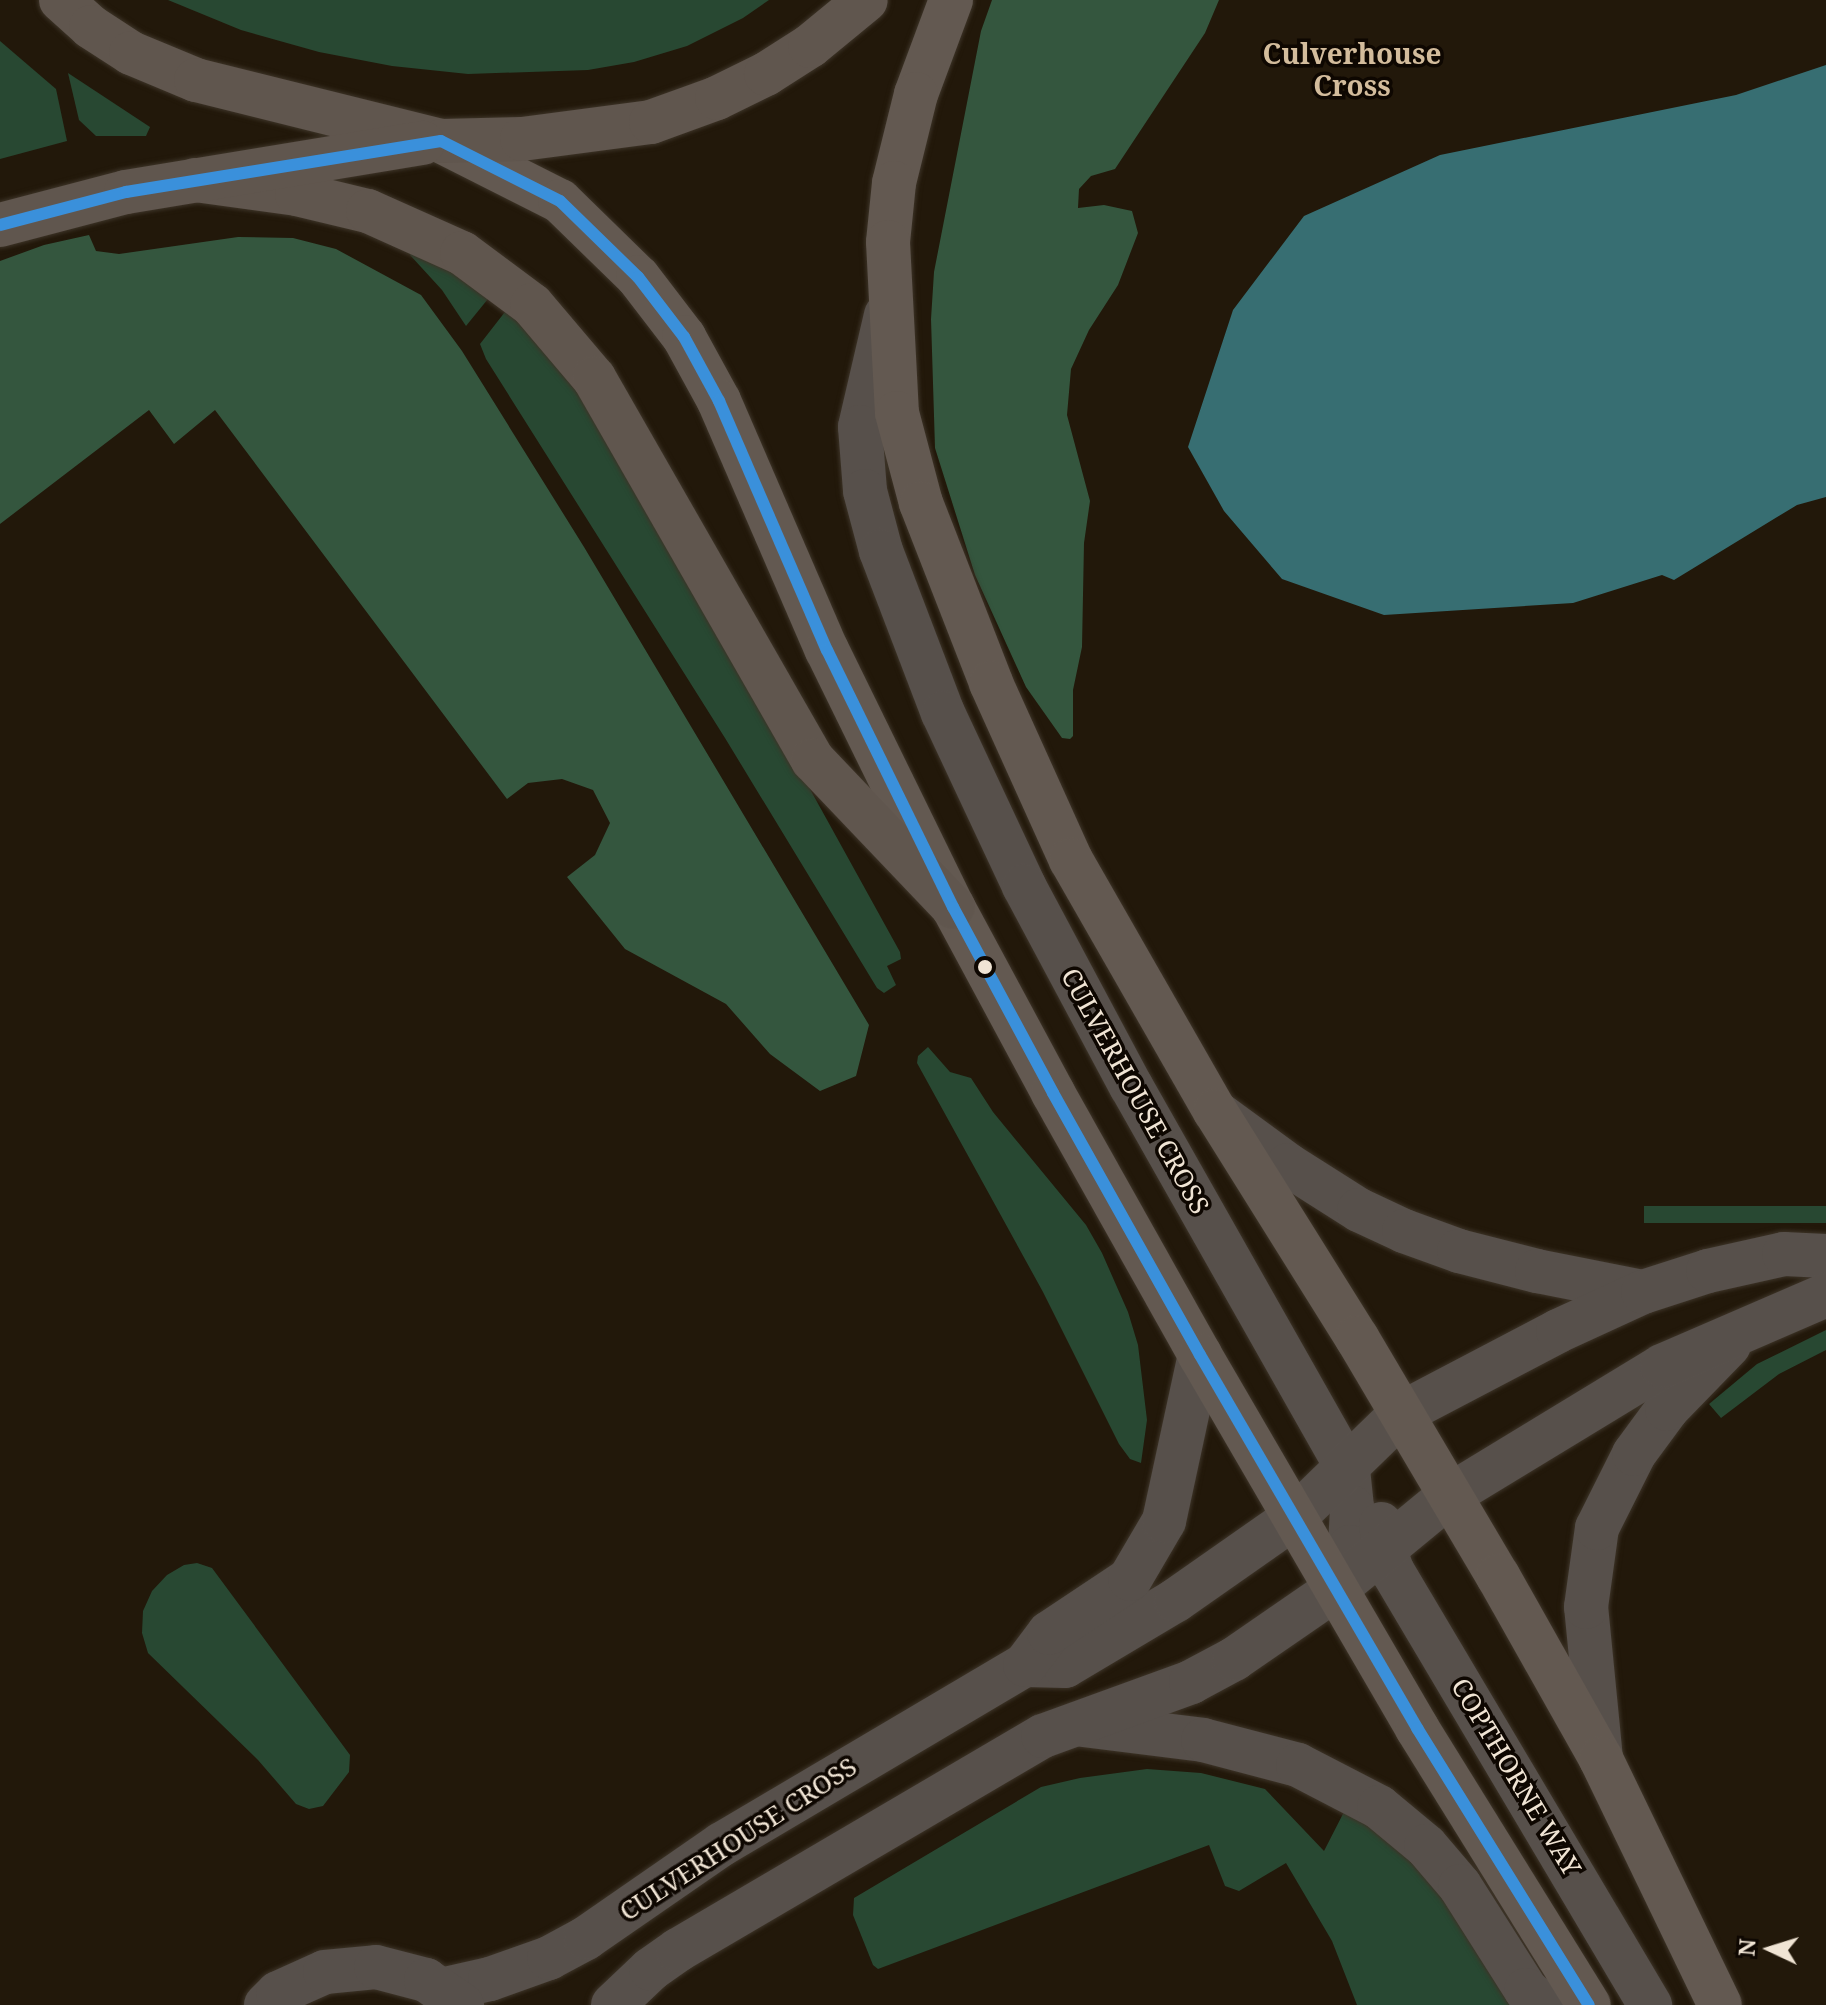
<!DOCTYPE html>
<html>
<head>
<meta charset="utf-8">
<style>
	body { margin:0 }
	#map { position:relative; width:1826px; height:2005px; overflow:hidden; background:#22180a; font-family:"Noto Serif",serif }
	div>[style] { position:absolute }
	[style*='--x'] { left:calc(var(--x)*1px); top:calc(var(--y)*1px); width:calc(var(--w)*1px); rotate:calc(var(--a)*1deg) }
	.green>* { inset:0; background:#284832; transform-origin:0 0 }
	.forest>* { inset:0; background:#34563e }
	.water>* { inset:0; background:#376e72 }
	.roads { filter:drop-shadow(0 0 2px #3d3428) drop-shadow(0 0 2px #3d3428) }
	.minor>* { height:44px; margin:-22px; padding:0 22px; transform-origin:22px; border-radius:22px; background:#57504b }
	.primary>* { height:44px; margin:-22px; padding:0 22px; transform-origin:22px; border-radius:22px; background:#635951 }
	.trunk>* { height:44px; margin:-22px; padding:0 22px; transform-origin:22px; border-radius:22px; background:#60564e }
	.bus-1>* { height:12px; margin:-6px; padding:0 6px; transform-origin:6px; border-radius:6px; background:#3a90db }
	.dots>* { width:22px; height:22px; translate:-50% -50%; box-sizing:border-box; border:4px solid #0e0701; border-radius:50% }
	span { translate:-50% -50%; white-space:nowrap; text-align:center; line-height:1.15; -webkit-text-stroke:7px #0e0701; paint-order:stroke }
	.street-label { font-size:26px; color:#f0e4d4 }
	.neighbourhood-label { font-size:28px; color:#d3bc9c; font-weight:700 }
	.north { position:absolute; left:1730px; top:1909px; width:80px; height:80px; -webkit-text-stroke:6px #0e0701; paint-order:stroke; rotate:274deg; font-size:22px; font-weight:700; line-height:32px; text-align:center; color:#f0e4d4 }
	.north::after { content:''; display:block; margin:auto; width:28px; height:36px; background:#f0e4d4; clip-path:polygon(50% 0,100% 100%,50% 72%,0 100%) }
</style>
</head>
<body>
<div id="map">
	<div class="green">
		<i style="clip-path:polygon(168px 0,769px 0,743px 18px,687px 46px,634px 62px,588px 70px,468px 74px,392px 66px,319px 52px,241px 30px)"></i>
		<i style="clip-path:polygon(0 41px,56px 89px,67px 141px,0 159px)"></i>
		<i style="clip-path:polygon(68px 73px,150px 127px,146px 136px,96px 136px,79px 120px)"></i>
		<i style="clip-path:polygon(413px 247px,492px 294px,466px 326px,442px 290px,410px 255px)"></i>
		<i style="clip-path:polygon(508px 308px,567px 369px,742px 666px,900px 952px,901px 959px,887px 966px,896px 985px,884px 993px,877px 988px,725px 738px,486px 359px,480px 344px)"></i>
		<i style="clip-path:polygon(928px 1047px,950px 1072px,971px 1078px,993px 1112px,1086px 1225px,1102px 1253px,1128px 1312px,1138px 1345px,1147px 1420px,1141px 1463px,1130px 1459px,1119px 1444px,1043px 1292px,917px 1063px,918px 1056px)"></i>
		<i style="left:1826px;top:1206px;width:17px;height:182px;rotate:90deg"></i>
		<i style="clip-path:polygon(1826px 1330px,1826px 1350px,1779px 1374px,1721px 1418px,1709px 1404px,1757px 1364px)"></i>
		<i style="clip-path:polygon(197px 1563px,212px 1568px,350px 1755px,349px 1772px,323px 1806px,309px 1809px,296px 1804px,258px 1760px,148px 1653px,142px 1633px,143px 1611px,152px 1591px,167px 1575px,184px 1565px)"></i>
		<i style="clip-path:polygon(1147px 1769px,1201px 1773px,1265px 1789px,1324px 1851px,1347px 1806px,1436px 1882px,1516px 2005px,1357px 2005px,1332px 1941px,1286px 1863px,1239px 1891px,1225px 1886px,1209px 1845px,878px 1969px,873px 1965px,853px 1915px,854px 1898px,1041px 1787px,1080px 1778px)"></i>
	</div>
	<div class="forest">
		<i style="clip-path:polygon(992px 0,1219px 0,1205px 33px,1115px 169px,1091px 176px,1079px 189px,1078px 208px,1104px 205px,1132px 211px,1138px 233px,1118px 285px,1089px 330px,1071px 369px,1067px 415px,1090px 501px,1084px 543px,1082px 647px,1073px 690px,1073px 736px,1070px 739px,1062px 738px,1026px 687px,975px 575px,935px 448px,931px 319px,934px 272px,981px 31px)"></i>
		<i style="clip-path:polygon(89px 235px,96px 251px,119px 254px,238px 237px,293px 238px,336px 249px,421px 295px,462px 351px,584px 547px,869px 1025px,856px 1076px,820px 1091px,770px 1054px,726px 1004px,625px 949px,567px 877px,595px 855px,610px 823px,593px 790px,562px 779px,528px 783px,507px 799px,215px 410px,174px 444px,149px 410px,0 524px,0 261px,44px 245px)"></i>
	</div>
	<div class="water">
		<i style="clip-path:polygon(1826px 65px,1826px 497px,1797px 505px,1674px 580px,1662px 575px,1573px 603px,1384px 615px,1282px 579px,1224px 511px,1188px 447px,1233px 310px,1304px 216px,1440px 155px,1736px 95px)"></i>
	</div>
	<div class="roads">
		<div class="minor">
			<i style="--x:886;--y:315;--w:115;--a:103.1"></i>
			<i style="--x:860;--y:427;--w:64;--a:85.5"></i>
			<i style="--x:865;--y:491;--w:62;--a:75.1"></i>
			<i style="--x:881;--y:551;--w:173;--a:69.1"></i>
			<i style="--x:943;--y:713;--w:191;--a:64.9"></i>
			<i style="--x:1024;--y:886;--w:227;--a:61.9"></i>
			<i style="--x:1131;--y:1086;--w:440;--a:60.5"></i>
			<i style="--x:1348;--y:1469;--w:38;--a:84"></i>
			<i style="--x:1352;--y:1507;--w:40;--a:92.9"></i>
			<i style="--x:1350;--y:1547;--w:43;--a:107.6"></i>
			<i style="--x:1217;--y:1113;--w:88;--a:36.2"></i>
			<i style="--x:1288;--y:1165;--w:84;--a:32.4"></i>
			<i style="--x:1359;--y:1210;--w:50;--a:25"></i>
			<i style="--x:1404;--y:1231;--w:59;--a:20"></i>
			<i style="--x:1459;--y:1251;--w:81;--a:14.4"></i>
			<i style="--x:1537;--y:1271;--w:108;--a:11.2"></i>
			<i style="--x:1381;--y:1524;--w:25;--a:83"></i>
			<i style="--x:1384;--y:1549;--w:25;--a:69"></i>
			<i style="--x:1393;--y:1572;--w:504;--a:59.31"></i>
			<i style="--x:1025;--y:1665;--w:40;--a:1.4"></i>
			<i style="--x:1065;--y:1666;--w:129;--a:-30.7"></i>
			<i style="--x:1176;--y:1600;--w:146;--a:-35"></i>
			<i style="--x:1296;--y:1516;--w:148;--a:-44.2"></i>
			<i style="--x:1402;--y:1413;--w:176;--a:-27.7"></i>
			<i style="--x:1558;--y:1331;--w:94;--a:-24.6"></i>
			<i style="--x:1643;--y:1292;--w:68;--a:-17.9"></i>
			<i style="--x:1708;--y:1271;--w:78;--a:-12.6"></i>
			<i style="--x:1784;--y:1254;--w:42;--a:2.7"></i>
			<i style="--x:1083;--y:1725;--w:121;--a:7.1"></i>
			<i style="--x:1203;--y:1740;--w:98;--a:14.7"></i>
			<i style="--x:1298;--y:1765;--w:91;--a:27.4"></i>
			<i style="--x:1379;--y:1807;--w:61;--a:39.7"></i>
			<i style="--x:1426;--y:1846;--w:52;--a:49.6"></i>
			<i style="--x:1460;--y:1886;--w:123;--a:57.6"></i>
			<i style="--x:1526;--y:1990;--w:23;--a:40"></i>
			<i style="--x:1601;--y:1759;--w:153;--a:-95.6"></i>
			<i style="--x:1586;--y:1607;--w:80;--a:-82.1"></i>
			<i style="--x:1597;--y:1528;--w:83;--a:-63.4"></i>
			<i style="--x:1634;--y:1454;--w:56;--a:-53.7"></i>
			<i style="--x:1667;--y:1409;--w:89;--a:-45.9"></i>
			<i style="--x:441;--y:1990;--w:50;--a:-12.7"></i>
			<i style="--x:490;--y:1979;--w:63;--a:-19.6"></i>
			<i style="--x:549;--y:1958;--w:42;--a:-28.4"></i>
			<i style="--x:586;--y:1938;--w:165;--a:-34.7"></i>
			<i style="--x:722;--y:1844;--w:352;--a:-30.6"></i>
			<i style="--x:1025;--y:1665;--w:40;--a:-53"></i>
			<i style="--x:1049;--y:1633;--w:97;--a:-33.7"></i>
			<i style="--x:1130;--y:1579;--w:67;--a:-59.6"></i>
			<i style="--x:1164;--y:1521;--w:170;--a:-77.8"></i>
			<i style="--x:266;--y:2005;--w:17;--a:-45"></i>
			<i style="--x:278;--y:1993;--w:51;--a:-24.1"></i>
			<i style="--x:325;--y:1972;--w:51;--a:-5.6"></i>
			<i style="--x:376;--y:1967;--w:52;--a:14.6"></i>
			<i style="--x:426;--y:1980;--w:44;--a:34.8"></i>
			<i style="--x:613;--y:2005;--w:52;--a:-43.5"></i>
			<i style="--x:651;--y:1969;--w:33;--a:-35"></i>
			<i style="--x:678;--y:1950;--w:423;--a:-30.4"></i>
			<i style="--x:1043;--y:1736;--w:158;--a:-20"></i>
			<i style="--x:1191;--y:1682;--w:49;--a:-28.1"></i>
			<i style="--x:1234;--y:1659;--w:125;--a:-34.6"></i>
			<i style="--x:1337;--y:1588;--w:146;--a:-39.5"></i>
			<i style="--x:1450;--y:1495;--w:248;--a:-31.3"></i>
			<i style="--x:1662;--y:1366;--w:179;--a:-23.4"></i>
		</div>
		<div class="primary">
			<i style="--x:951;--y:0;--w:100;--a:110.4"></i>
			<i style="--x:916;--y:94;--w:92;--a:103.9"></i>
			<i style="--x:894;--y:183;--w:59;--a:95.8"></i>
			<i style="--x:888;--y:242;--w:171;--a:87"></i>
			<i style="--x:897;--y:413;--w:93;--a:75.1"></i>
			<i style="--x:921;--y:503;--w:193;--a:68.7"></i>
			<i style="--x:991;--y:683;--w:194;--a:65.7"></i>
			<i style="--x:1071;--y:860;--w:289;--a:60.2"></i>
			<i style="--x:1215;--y:1111;--w:268;--a:58"></i>
			<i style="--x:1357;--y:1338;--w:277;--a:59.4"></i>
			<i style="--x:1498;--y:1576;--w:210;--a:60.6"></i>
			<i style="--x:1601;--y:1759;--w:273;--a:64.2"></i>
			<i style="--x:441;--y:141;--w:133;--a:26.8"></i>
			<i style="--x:560;--y:201;--w:109;--a:44.3"></i>
			<i style="--x:638;--y:277;--w:76;--a:52.5"></i>
			<i style="--x:684;--y:337;--w:73;--a:61.3"></i>
			<i style="--x:719;--y:401;--w:271;--a:66.6"></i>
			<i style="--x:827;--y:650;--w:286;--a:63.9"></i>
			<i style="--x:953;--y:907;--w:211;--a:61.7"></i>
			<i style="--x:1053;--y:1093;--w:300;--a:60.7"></i>
			<i style="--x:1200;--y:1355;--w:432;--a:59.8"></i>
			<i style="--x:1417;--y:1728;--w:326;--a:58.2"></i>
		</div>
		<div class="trunk">
			<i style="--x:61;--y:0;--w:40;--a:42"></i>
			<i style="--x:91;--y:27;--w:48;--a:33"></i>
			<i style="--x:131;--y:53;--w:70;--a:22.6"></i>
			<i style="--x:196;--y:80;--w:252;--a:14"></i>
			<i style="--x:441;--y:141;--w:81;--a:-1.4"></i>
			<i style="--x:522;--y:139;--w:130;--a:-7.5"></i>
			<i style="--x:651;--y:122;--w:70;--a:-20"></i>
			<i style="--x:717;--y:98;--w:55;--a:-26.1"></i>
			<i style="--x:766;--y:74;--w:52;--a:-32.5"></i>
			<i style="--x:810;--y:46;--w:72;--a:-39.4"></i>
			<i style="--x:195;--y:180;--w:103;--a:7.8"></i>
			<i style="--x:297;--y:194;--w:73;--a:13.5"></i>
			<i style="--x:368;--y:211;--w:103;--a:24.1"></i>
			<i style="--x:462;--y:253;--w:87;--a:36.6"></i>
			<i style="--x:532;--y:305;--w:96;--a:49.7"></i>
			<i style="--x:594;--y:378;--w:440;--a:60.2"></i>
			<i style="--x:813;--y:760;--w:203;--a:46.4"></i>
			<i style="--x:0;--y:225;--w:130;--a:-14.7"></i>
			<i style="--x:126;--y:192;--w:301;--a:-9.4"></i>
		</div>
	</div>
	<div class="bus-1">
		<i style="--x:0;--y:225;--w:130;--a:-14.7"></i>
		<i style="--x:126;--y:192;--w:319;--a:-9.2"></i>
		<i style="--x:441;--y:141;--w:133;--a:26.8"></i>
		<i style="--x:560;--y:201;--w:109;--a:44.3"></i>
		<i style="--x:638;--y:277;--w:76;--a:52.5"></i>
		<i style="--x:684;--y:337;--w:73;--a:61.3"></i>
		<i style="--x:719;--y:401;--w:271;--a:66.6"></i>
		<i style="--x:827;--y:650;--w:286;--a:63.9"></i>
		<i style="--x:953;--y:907;--w:211;--a:61.7"></i>
		<i style="--x:1053;--y:1093;--w:300;--a:60.7"></i>
		<i style="--x:1200;--y:1355;--w:432;--a:59.8"></i>
		<i style="--x:1417;--y:1728;--w:326;--a:58.2"></i>
	</div>
	<div class="dots">
		<i style="left:985px;top:967px;background:#f0e4d4"></i>
	</div>
	<div class="street-label">
		<span style="left:1135px;top:1091px;rotate:61deg">CULVERHOUSE CROSS</span>
		<span style="left:1516px;top:1777px;rotate:59deg">COPTHORNE WAY</span>
		<span style="left:738px;top:1839px;rotate:-33deg">CULVERHOUSE CROSS</span>
	</div>
	<div class="neighbourhood-label">
		<span style="left:1352px;top:69px">Culverhouse<br>Cross</span>
	</div>
	<div class="north">N</div>
</div>
</body>
</html>
